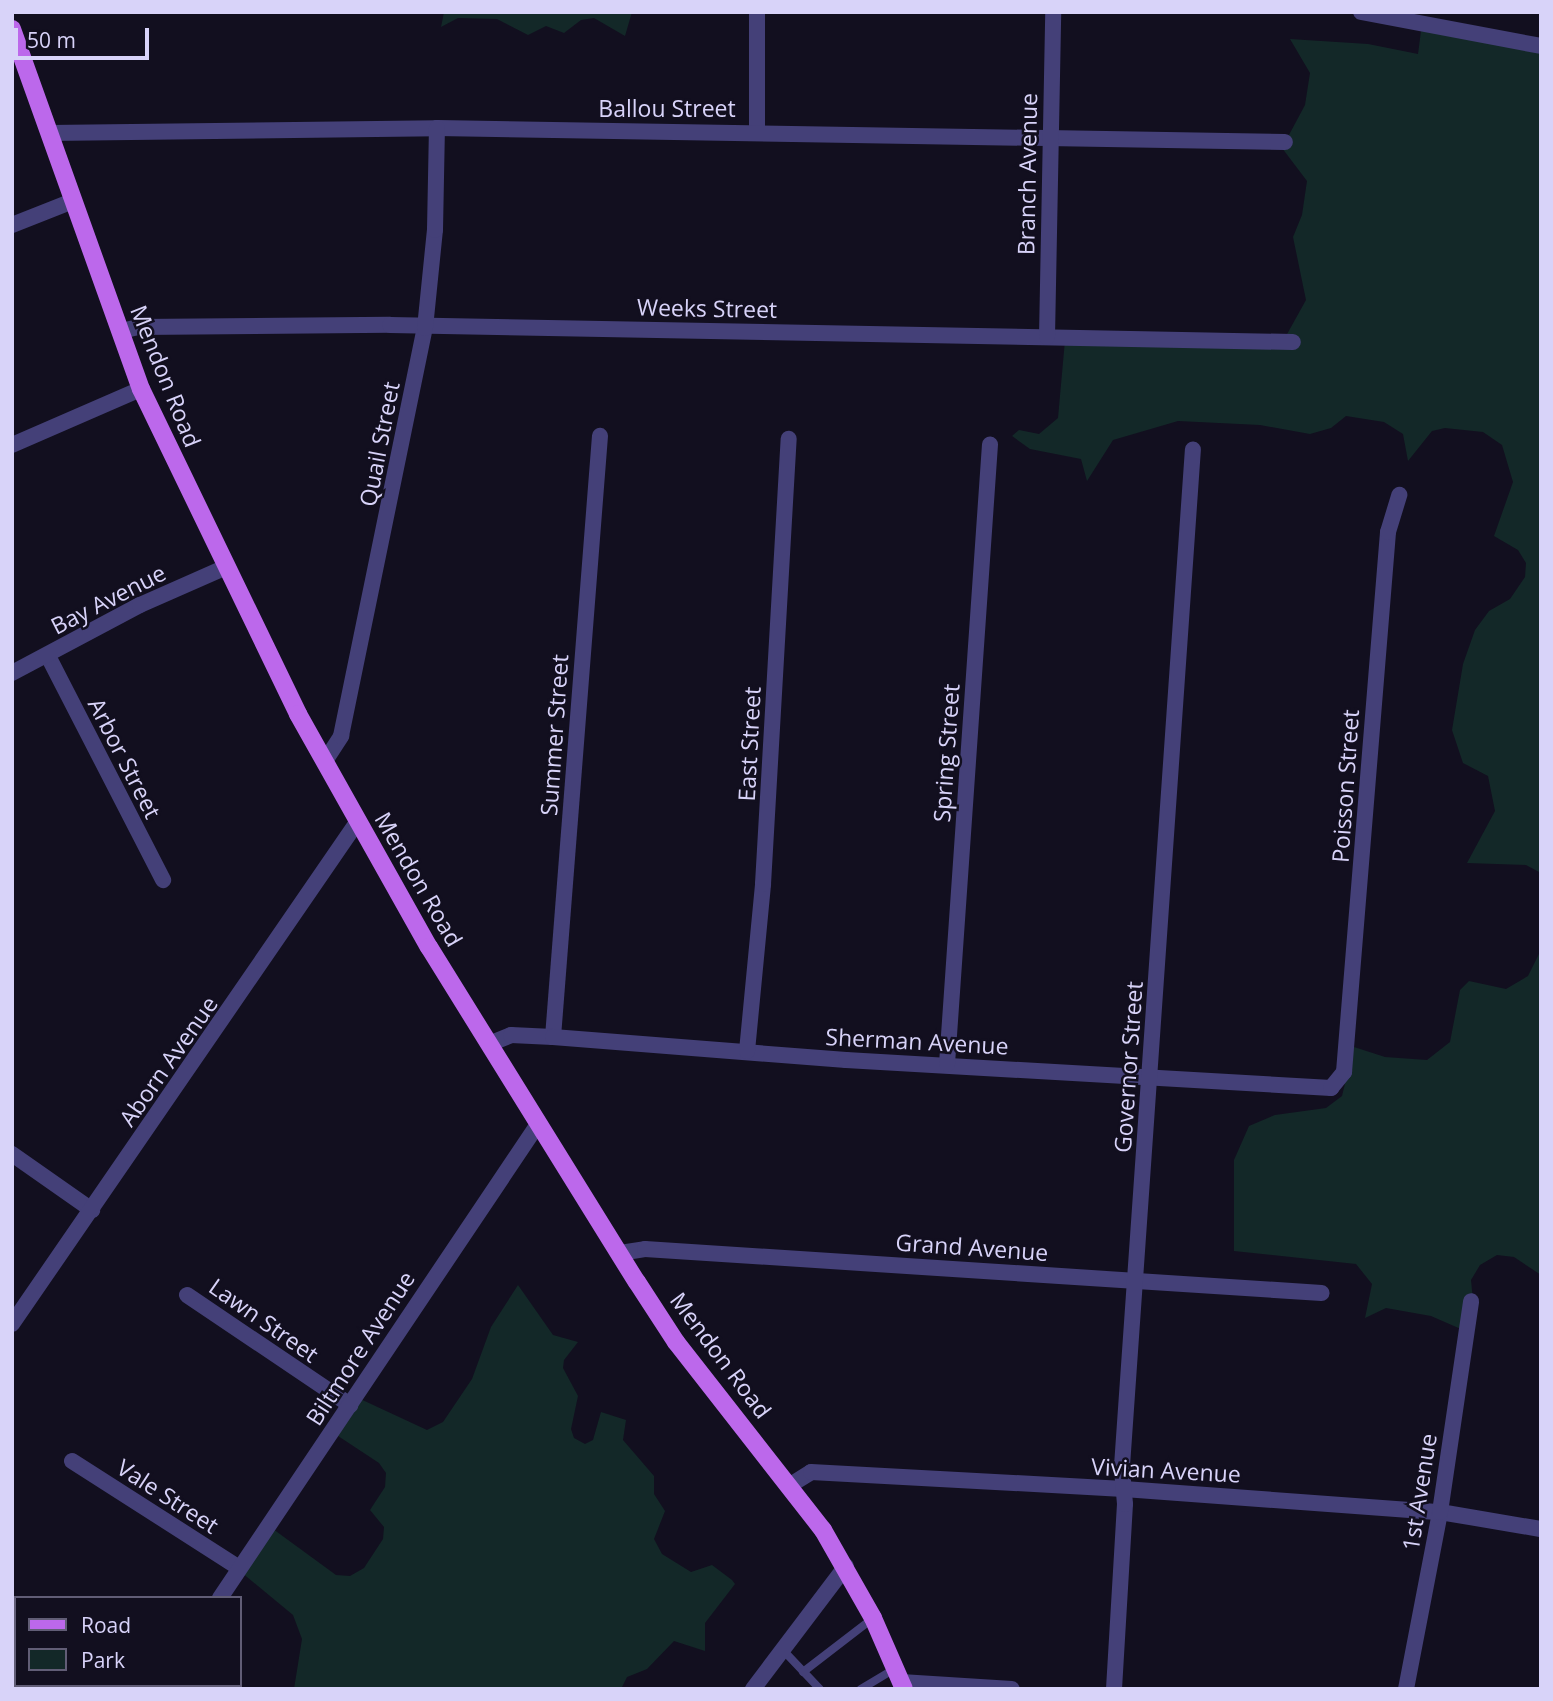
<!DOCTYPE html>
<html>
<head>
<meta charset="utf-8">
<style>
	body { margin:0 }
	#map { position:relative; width:1553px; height:1701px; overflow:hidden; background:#120f1f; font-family:"Open Sans",sans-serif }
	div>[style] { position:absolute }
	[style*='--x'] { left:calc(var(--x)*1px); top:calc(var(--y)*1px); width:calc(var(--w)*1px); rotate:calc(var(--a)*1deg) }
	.green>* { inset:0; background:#132828 }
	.service>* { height:8px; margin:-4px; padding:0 4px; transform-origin:4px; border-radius:4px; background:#444078 }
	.minor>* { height:16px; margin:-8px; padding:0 8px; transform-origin:8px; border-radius:8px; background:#444078 }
	.primary>* { height:18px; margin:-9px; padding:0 9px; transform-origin:9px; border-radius:9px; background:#bc68eb }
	span { translate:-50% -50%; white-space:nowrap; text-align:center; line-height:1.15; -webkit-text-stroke:5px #120f1f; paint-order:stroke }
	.street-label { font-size:23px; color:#d8d3f9 }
	.frame { position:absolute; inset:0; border:14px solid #d8d3f9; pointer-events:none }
	.legend { position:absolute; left:14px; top:1596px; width:228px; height:91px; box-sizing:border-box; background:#120f1f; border:2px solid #615d76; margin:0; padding:9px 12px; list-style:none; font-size:21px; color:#d8d3f9 }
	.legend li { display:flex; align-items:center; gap:14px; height:35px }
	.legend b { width:35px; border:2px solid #615d76 }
	.scale { position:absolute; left:14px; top:28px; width:135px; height:32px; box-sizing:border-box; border:4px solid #d8d3f9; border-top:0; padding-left:9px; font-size:21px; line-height:24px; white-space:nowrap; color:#d8d3f9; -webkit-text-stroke:5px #120f1f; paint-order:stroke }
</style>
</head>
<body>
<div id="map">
	<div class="green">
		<i style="clip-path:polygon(444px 12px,632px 12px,625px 36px,594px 18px,581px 20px,564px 33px,546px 26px,528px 35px,497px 19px,458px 18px,441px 27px)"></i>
		<i style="clip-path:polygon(1421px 31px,1541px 44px,1541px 873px,1526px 865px,1467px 863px,1495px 811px,1488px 776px,1463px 763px,1452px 730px,1463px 664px,1475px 630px,1489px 611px,1510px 599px,1525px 577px,1526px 563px,1518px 550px,1494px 536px,1513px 482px,1502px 445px,1483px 432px,1445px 428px,1432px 431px,1408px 461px,1403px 434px,1384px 422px,1346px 416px,1331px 428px,1310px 434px,1260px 425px,1178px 421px,1113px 440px,1087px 481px,1081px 459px,1030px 449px,1012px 436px,1019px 430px,1039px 434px,1058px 418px,1065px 340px,1281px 345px,1306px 300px,1293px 237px,1302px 215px,1307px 181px,1282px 148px,1305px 105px,1310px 73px,1290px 39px,1368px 44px,1418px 54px)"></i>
		<i style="clip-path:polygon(1541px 950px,1541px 1275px,1514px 1257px,1497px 1255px,1480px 1265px,1471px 1280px,1474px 1311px,1470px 1333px,1431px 1316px,1386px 1308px,1365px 1318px,1372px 1284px,1356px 1264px,1234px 1251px,1234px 1160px,1249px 1126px,1275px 1115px,1326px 1108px,1342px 1096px,1354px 1047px,1385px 1057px,1427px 1060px,1450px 1042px,1460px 990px,1469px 981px,1506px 989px,1528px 976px)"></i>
		<i style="clip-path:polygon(518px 1285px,553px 1335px,578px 1342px,564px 1360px,563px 1368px,578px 1396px,571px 1429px,574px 1438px,585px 1444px,593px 1440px,601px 1412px,626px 1420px,623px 1440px,654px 1476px,654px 1494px,665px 1511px,654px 1539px,662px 1554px,691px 1572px,712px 1565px,732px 1580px,735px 1584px,705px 1623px,705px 1651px,674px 1641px,647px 1669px,627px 1677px,621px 1689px,294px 1689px,302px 1639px,293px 1615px,241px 1572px,273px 1529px,336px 1575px,350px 1576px,364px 1568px,383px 1539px,384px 1527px,370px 1510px,385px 1487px,386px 1473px,379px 1463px,332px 1432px,356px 1397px,427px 1430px,443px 1422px,472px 1379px,491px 1327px)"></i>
	</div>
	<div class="service">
		<i style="--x:782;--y:1649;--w:55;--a:46.5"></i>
		<i style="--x:803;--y:1672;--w:88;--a:-37.6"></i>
		<i style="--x:861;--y:1689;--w:41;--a:-31"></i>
	</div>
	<div class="minor">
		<i style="--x:1361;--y:12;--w:183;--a:10.7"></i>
		<i style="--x:757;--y:131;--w:119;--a:-90"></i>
		<i style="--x:49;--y:133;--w:388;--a:-0.7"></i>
		<i style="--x:437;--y:128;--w:848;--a:0.95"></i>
		<i style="--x:12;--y:225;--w:66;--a:-21.5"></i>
		<i style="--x:121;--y:331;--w:18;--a:-13"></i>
		<i style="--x:139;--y:327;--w:251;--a:-0.5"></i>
		<i style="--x:390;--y:325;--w:903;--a:1.08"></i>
		<i style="--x:1047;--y:337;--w:325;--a:-88.9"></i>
		<i style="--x:12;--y:445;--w:141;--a:-23.5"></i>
		<i style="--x:48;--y:656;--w:252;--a:62.8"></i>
		<i style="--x:12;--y:673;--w:145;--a:-28"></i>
		<i style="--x:140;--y:605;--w:92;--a:-23.8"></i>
		<i style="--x:325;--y:761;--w:30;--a:-57"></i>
		<i style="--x:341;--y:736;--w:417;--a:-78.4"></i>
		<i style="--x:425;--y:328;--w:99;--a:-84.2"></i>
		<i style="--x:435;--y:230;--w:102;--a:-88.9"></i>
		<i style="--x:553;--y:1037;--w:603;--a:-85.53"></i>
		<i style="--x:489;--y:1044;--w:24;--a:-22"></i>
		<i style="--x:511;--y:1035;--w:42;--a:2.7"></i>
		<i style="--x:553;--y:1037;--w:294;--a:4.5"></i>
		<i style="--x:846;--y:1060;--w:486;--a:3.3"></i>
		<i style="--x:1331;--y:1088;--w:21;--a:-51"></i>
		<i style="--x:1344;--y:1072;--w:542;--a:-85.34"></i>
		<i style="--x:1388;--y:532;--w:39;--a:-73"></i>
		<i style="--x:747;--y:1051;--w:168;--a:-84.5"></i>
		<i style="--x:763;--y:884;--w:446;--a:-86.7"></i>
		<i style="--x:947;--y:1064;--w:621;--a:-86.03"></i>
		<i style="--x:12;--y:1154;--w:98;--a:35"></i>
		<i style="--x:620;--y:1253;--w:25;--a:-9"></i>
		<i style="--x:645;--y:1249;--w:678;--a:3.72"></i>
		<i style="--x:187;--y:1295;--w:197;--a:34"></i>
		<i style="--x:12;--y:1324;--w:611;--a:-55.48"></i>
		<i style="--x:72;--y:1461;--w:198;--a:32.6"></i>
		<i style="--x:792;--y:1484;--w:22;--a:-32"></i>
		<i style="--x:811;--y:1472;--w:313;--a:3.1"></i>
		<i style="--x:1124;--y:1489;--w:317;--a:4.2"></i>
		<i style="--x:1440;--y:1512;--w:102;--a:9.6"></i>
		<i style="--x:220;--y:1598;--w:571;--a:-56.14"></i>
		<i style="--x:901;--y:1682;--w:111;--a:3.6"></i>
		<i style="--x:157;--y:1689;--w:4;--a:-63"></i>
		<i style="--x:753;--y:1689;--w:154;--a:-52.9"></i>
		<i style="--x:1114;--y:1689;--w:185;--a:-86.6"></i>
		<i style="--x:1125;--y:1504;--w:38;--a:-95"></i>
		<i style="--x:1122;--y:1466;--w:1019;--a:-86.01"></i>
		<i style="--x:1406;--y:1689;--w:180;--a:-79.1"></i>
		<i style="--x:1440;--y:1512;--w:213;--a:-81.6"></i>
	</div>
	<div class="primary">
		<i style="--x:12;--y:29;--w:382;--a:70.3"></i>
		<i style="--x:141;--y:389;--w:361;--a:64.2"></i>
		<i style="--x:298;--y:714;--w:267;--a:60.7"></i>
		<i style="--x:429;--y:947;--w:394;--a:58.2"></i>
		<i style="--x:637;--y:1282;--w:72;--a:57"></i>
		<i style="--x:676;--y:1342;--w:239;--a:52"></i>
		<i style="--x:823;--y:1530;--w:101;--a:60.4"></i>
		<i style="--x:873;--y:1618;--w:77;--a:66.4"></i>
	</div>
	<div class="street-label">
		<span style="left:667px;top:108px">Ballou Street</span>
		<span style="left:1027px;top:174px;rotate:-89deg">Branch Avenue</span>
		<span style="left:707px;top:308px;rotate:1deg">Weeks Street</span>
		<span style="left:166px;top:376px;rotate:68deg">Mendon Road</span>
		<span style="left:379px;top:444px;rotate:-79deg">Quail Street</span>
		<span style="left:108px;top:599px;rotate:-27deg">Bay Avenue</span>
		<span style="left:554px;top:735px;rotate:-86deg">Summer Street</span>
		<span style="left:749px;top:744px;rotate:-87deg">East Street</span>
		<span style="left:946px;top:753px;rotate:-86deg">Spring Street</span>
		<span style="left:125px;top:758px;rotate:63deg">Arbor Street</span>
		<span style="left:1345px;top:786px;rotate:-86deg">Poisson Street</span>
		<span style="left:419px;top:879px;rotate:60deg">Mendon Road</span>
		<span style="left:917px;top:1041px;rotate:3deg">Sherman Avenue</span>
		<span style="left:168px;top:1061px;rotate:-55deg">Aborn Avenue</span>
		<span style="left:1128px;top:1067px;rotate:-86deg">Governor Street</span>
		<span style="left:972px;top:1247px;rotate:4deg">Grand Avenue</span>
		<span style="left:264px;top:1320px;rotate:35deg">Lawn Street</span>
		<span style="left:360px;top:1348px;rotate:-57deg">Biltmore Avenue</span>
		<span style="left:721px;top:1355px;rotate:53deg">Mendon Road</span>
		<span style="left:1166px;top:1470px;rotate:3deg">Vivian Avenue</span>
		<span style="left:1419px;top:1492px;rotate:-81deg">1st Avenue</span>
		<span style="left:168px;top:1496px;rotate:33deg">Vale Street</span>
	</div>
	<div class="frame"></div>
	<ul class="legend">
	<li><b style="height:9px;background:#bc68eb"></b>Road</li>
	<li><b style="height:19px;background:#132828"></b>Park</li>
	</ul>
	<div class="scale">50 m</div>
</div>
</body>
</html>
